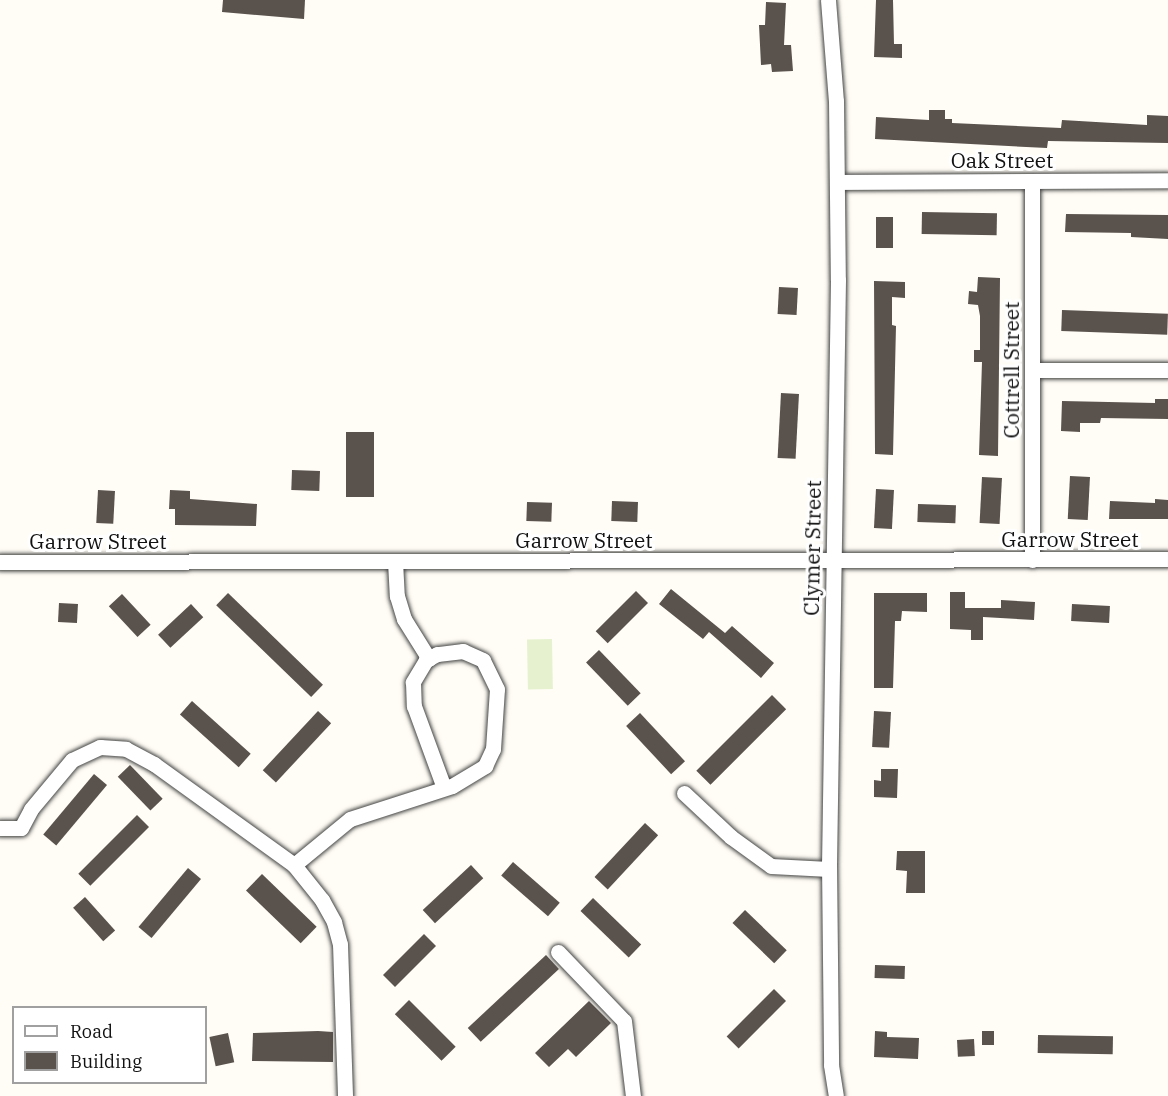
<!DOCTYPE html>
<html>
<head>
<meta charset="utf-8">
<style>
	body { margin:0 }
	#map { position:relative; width:1168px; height:1096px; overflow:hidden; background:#fffdf5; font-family:"IBM Plex Serif",serif }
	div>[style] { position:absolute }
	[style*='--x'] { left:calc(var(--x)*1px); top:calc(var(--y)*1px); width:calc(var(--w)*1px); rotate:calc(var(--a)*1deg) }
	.pitch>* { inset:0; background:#e6f2cf; transform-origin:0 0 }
	.building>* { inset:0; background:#5a524d; transform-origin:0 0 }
	.roads { filter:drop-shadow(0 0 2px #444) drop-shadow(0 0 2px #444) }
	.minor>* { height:15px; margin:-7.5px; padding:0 7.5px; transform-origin:7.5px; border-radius:7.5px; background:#fff }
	span { translate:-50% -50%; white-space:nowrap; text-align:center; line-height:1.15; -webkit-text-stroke:6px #fff; paint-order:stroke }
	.street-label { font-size:21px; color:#111 }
	.legend { position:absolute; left:12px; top:1006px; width:195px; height:78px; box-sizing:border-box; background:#fff; border:2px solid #a0a0a0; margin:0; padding:8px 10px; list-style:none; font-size:18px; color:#111 }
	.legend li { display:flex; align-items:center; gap:12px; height:30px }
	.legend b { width:30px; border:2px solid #a0a0a0 }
</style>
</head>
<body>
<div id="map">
	<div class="pitch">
		<i style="left:552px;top:639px;width:50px;height:25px;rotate:89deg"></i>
	</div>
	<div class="building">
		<i style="clip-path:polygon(223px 0,305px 0,304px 19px,222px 12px)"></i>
		<i style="clip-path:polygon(876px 0,893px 0,894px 44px,902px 44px,902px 58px,874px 57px)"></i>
		<i style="clip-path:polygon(766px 2px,786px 3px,784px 45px,791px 45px,793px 71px,772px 72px,771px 64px,761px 65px,759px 25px,765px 25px)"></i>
		<i style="clip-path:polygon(929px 110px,945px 110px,945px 119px,952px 119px,952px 123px,1061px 128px,1062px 120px,1147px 125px,1147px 115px,1168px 116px,1168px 143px,1048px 141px,1047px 148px,875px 139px,876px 117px,929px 120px)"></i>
		<i style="left:922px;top:212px;width:75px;height:22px;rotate:1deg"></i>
		<i style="clip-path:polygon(1066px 214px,1168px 215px,1168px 239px,1131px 237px,1131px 233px,1065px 232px)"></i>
		<i style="left:876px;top:217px;width:17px;height:31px"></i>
		<i style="clip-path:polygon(978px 277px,1000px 278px,998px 456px,979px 455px,982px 362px,974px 362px,974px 350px,980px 350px,980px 316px,978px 305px,968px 304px,969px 291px,977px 292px)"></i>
		<i style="clip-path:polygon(874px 281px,905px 282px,905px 298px,892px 297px,892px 325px,896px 326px,893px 455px,875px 454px)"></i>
		<i style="left:779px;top:287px;width:19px;height:27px;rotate:3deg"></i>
		<i style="left:1062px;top:310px;width:106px;height:21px;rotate:2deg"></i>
		<i style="left:781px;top:393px;width:18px;height:65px;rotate:3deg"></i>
		<i style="clip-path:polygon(1155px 399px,1168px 399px,1168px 419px,1101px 418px,1100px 423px,1080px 423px,1080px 432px,1061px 431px,1062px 401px,1155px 403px)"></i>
		<i style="left:346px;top:432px;width:28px;height:65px"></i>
		<i style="left:292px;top:470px;width:28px;height:20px;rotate:2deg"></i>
		<i style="left:1070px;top:476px;width:20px;height:43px;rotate:3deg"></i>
		<i style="left:982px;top:477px;width:20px;height:46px;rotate:3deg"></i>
		<i style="left:876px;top:489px;width:18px;height:39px;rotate:3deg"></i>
		<i style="left:98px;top:490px;width:17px;height:33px;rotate:3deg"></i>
		<i style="clip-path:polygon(170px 490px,190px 491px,190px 499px,257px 504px,256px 526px,175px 525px,175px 509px,169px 509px)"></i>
		<i style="clip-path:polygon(1155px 499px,1168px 500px,1168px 519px,1109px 519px,1110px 501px,1155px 503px)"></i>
		<i style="left:612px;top:501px;width:26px;height:20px;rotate:2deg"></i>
		<i style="left:527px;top:502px;width:25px;height:19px;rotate:2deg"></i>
		<i style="left:918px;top:504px;width:38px;height:18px;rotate:2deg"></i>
		<i style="clip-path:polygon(671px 589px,725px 633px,732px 626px,774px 663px,761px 678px,709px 632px,703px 639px,659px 604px)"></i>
		<i style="left:636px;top:591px;width:17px;height:57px;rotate:45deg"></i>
		<i style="clip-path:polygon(950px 592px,965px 592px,965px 608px,1001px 608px,1001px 600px,1035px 602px,1034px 620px,983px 617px,983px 640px,971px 640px,971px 630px,950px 629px)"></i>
		<i style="left:228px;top:593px;width:132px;height:17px;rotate:44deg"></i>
		<i style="clip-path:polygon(874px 593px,927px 593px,927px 612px,902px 611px,901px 621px,895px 621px,893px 688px,874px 688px)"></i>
		<i style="left:122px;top:594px;width:42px;height:18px;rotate:47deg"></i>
		<i style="left:59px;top:603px;width:19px;height:19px;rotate:3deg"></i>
		<i style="left:191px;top:604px;width:18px;height:45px;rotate:47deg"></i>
		<i style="left:1072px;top:604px;width:38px;height:17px;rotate:3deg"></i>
		<i style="left:599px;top:650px;width:60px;height:18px;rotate:46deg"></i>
		<i style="left:772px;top:695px;width:20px;height:107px;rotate:45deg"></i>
		<i style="left:192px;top:701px;width:79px;height:18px;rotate:42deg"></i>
		<i style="left:318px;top:711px;width:18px;height:81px;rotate:43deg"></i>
		<i style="left:874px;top:711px;width:17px;height:36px;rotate:3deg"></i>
		<i style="left:640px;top:713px;width:66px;height:19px;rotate:47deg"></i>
		<i style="left:130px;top:765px;width:47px;height:17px;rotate:46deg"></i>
		<i style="clip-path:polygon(881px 769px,898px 769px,897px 798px,874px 797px,874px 780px,881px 781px)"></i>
		<i style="left:94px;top:774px;width:17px;height:79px;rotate:40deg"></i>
		<i style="left:137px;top:815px;width:17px;height:83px;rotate:45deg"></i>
		<i style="left:645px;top:823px;width:18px;height:74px;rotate:43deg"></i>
		<i style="clip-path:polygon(897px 851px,925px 851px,925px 893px,906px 893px,907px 871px,896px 870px)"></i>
		<i style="left:513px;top:862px;width:62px;height:18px;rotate:41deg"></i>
		<i style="left:471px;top:865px;width:18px;height:66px;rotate:47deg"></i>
		<i style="left:188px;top:868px;width:17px;height:77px;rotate:40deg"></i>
		<i style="left:262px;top:874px;width:76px;height:23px;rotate:44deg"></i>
		<i style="left:85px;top:897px;width:45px;height:16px;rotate:48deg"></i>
		<i style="left:593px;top:898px;width:67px;height:18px;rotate:44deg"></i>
		<i style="left:745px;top:910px;width:58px;height:18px;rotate:44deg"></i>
		<i style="left:424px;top:934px;width:17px;height:58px;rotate:45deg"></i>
		<i style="left:546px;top:955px;width:19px;height:107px;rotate:47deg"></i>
		<i style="left:875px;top:965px;width:30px;height:13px;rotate:2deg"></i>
		<i style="left:774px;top:989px;width:17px;height:67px;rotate:45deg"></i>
		<i style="left:409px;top:1000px;width:66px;height:20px;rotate:45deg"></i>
		<i style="clip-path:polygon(589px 1001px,611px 1023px,576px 1057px,568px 1049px,549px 1067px,535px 1053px)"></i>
		<i style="clip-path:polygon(318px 1031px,333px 1032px,333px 1062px,252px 1061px,253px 1033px)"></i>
		<i style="clip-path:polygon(875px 1031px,887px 1032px,887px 1037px,919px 1038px,918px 1059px,874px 1057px)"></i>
		<i style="left:994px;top:1031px;width:14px;height:12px;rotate:90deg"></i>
		<i style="left:228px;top:1033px;width:30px;height:19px;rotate:78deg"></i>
		<i style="left:1038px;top:1035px;width:75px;height:18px;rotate:1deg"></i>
		<i style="left:974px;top:1039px;width:17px;height:17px;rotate:87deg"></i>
	</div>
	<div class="roads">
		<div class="minor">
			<i style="--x:828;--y:0;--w:101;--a:85.5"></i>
			<i style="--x:836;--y:101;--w:179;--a:89.4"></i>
			<i style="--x:838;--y:280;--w:583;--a:90.88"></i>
			<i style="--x:829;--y:863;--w:202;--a:89.4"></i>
			<i style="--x:831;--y:1065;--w:31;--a:81"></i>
			<i style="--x:1032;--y:181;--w:379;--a:90"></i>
			<i style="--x:837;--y:182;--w:331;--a:-0.3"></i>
			<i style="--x:1032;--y:370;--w:136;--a:0"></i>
			<i style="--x:395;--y:561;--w:35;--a:87"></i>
			<i style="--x:397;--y:596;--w:24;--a:73"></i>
			<i style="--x:404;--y:619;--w:47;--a:58"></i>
			<i style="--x:0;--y:562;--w:1168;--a:-0.15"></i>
			<i style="--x:684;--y:793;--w:64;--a:43.1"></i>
			<i style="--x:731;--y:837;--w:49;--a:35.9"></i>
			<i style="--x:771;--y:866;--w:58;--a:3"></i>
			<i style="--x:0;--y:828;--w:21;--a:0"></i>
			<i style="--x:21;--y:828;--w:21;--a:-62"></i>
			<i style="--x:31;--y:809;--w:64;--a:-50.1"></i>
			<i style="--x:72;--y:760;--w:31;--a:-25"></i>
			<i style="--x:100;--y:747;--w:26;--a:4"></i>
			<i style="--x:126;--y:749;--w:32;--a:28"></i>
			<i style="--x:154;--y:764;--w:173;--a:35.8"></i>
			<i style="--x:294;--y:865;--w:45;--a:51.3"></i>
			<i style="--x:322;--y:900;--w:25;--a:61"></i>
			<i style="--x:334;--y:922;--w:23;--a:75"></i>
			<i style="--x:340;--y:944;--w:152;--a:88.1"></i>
			<i style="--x:294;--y:865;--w:72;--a:-39.4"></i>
			<i style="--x:350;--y:819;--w:107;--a:-17.9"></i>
			<i style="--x:452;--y:786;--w:39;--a:-31"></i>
			<i style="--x:485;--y:766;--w:19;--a:-65"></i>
			<i style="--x:493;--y:749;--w:60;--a:-86.2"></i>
			<i style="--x:497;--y:689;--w:32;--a:-116"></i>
			<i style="--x:483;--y:660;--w:22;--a:-156"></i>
			<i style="--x:463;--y:651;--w:26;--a:173"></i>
			<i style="--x:437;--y:654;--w:13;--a:151"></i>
			<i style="--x:426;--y:660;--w:26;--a:121"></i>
			<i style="--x:413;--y:682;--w:24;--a:88"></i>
			<i style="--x:414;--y:706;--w:87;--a:69.9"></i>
			<i style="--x:558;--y:952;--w:95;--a:46.3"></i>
			<i style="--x:624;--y:1021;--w:76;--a:83.2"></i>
		</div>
	</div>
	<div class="street-label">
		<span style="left:1002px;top:160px">Oak Street</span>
		<span style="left:1011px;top:370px;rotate:-90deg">Cottrell Street</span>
		<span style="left:1070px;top:539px">Garrow Street</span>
		<span style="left:584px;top:540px">Garrow Street</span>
		<span style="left:98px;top:541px">Garrow Street</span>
		<span style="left:812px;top:548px;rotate:-89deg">Clymer Street</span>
	</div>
	<ul class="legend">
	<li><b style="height:8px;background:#fff"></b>Road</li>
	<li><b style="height:16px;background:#5a524d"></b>Building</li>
	</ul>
</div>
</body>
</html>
